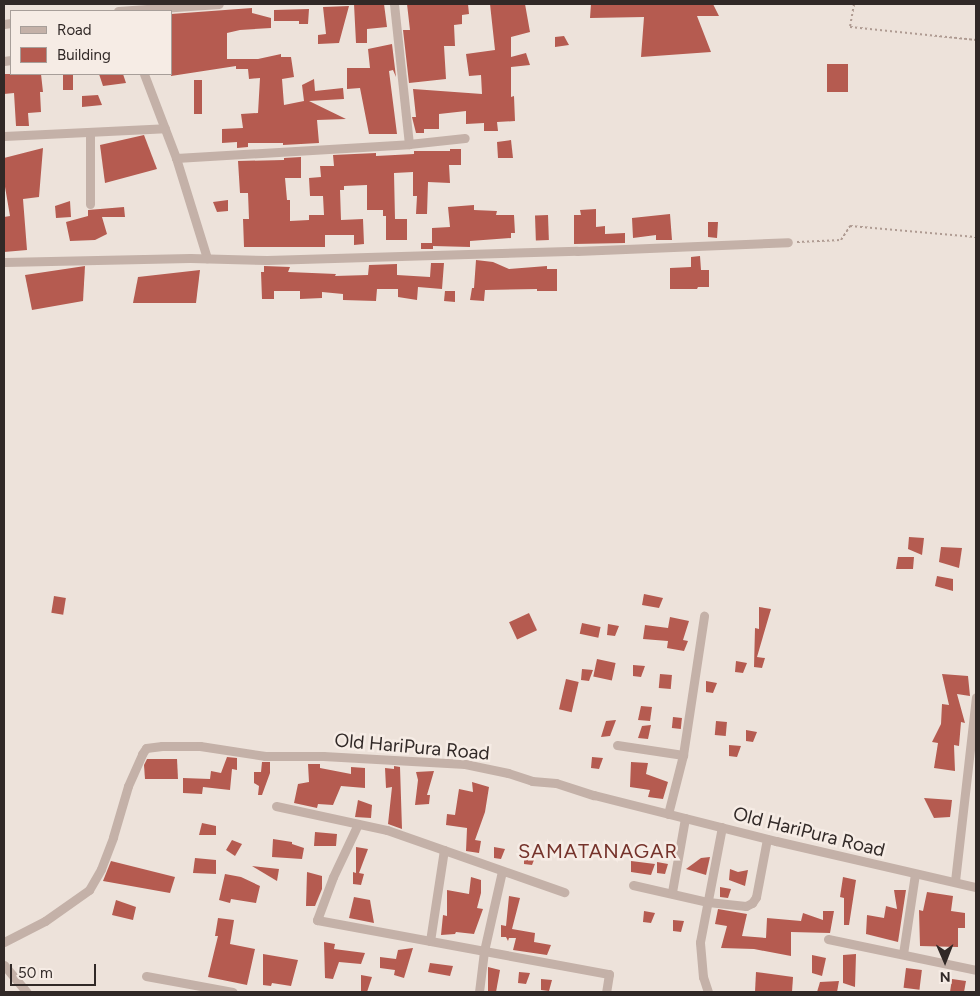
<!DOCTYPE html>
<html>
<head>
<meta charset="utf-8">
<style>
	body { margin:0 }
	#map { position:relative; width:980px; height:996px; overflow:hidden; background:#ede2da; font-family:Figtree,sans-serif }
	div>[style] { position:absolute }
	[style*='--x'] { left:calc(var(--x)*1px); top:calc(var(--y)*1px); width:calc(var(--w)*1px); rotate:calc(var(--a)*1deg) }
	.building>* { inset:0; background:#b55b50; transform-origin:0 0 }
	.path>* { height:2px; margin-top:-1px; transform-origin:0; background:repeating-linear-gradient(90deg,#af9b92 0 2.5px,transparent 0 5px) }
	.street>* { height:9px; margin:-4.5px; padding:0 4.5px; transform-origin:4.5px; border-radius:4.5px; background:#c4b1a8 }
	span { translate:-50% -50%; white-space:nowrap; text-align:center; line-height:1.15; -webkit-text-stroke:5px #f6ece5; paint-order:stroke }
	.street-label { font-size:19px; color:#312927 }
	.neighbourhood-label { font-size:20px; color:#75332b; letter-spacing:1px }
	.frame { position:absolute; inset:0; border:5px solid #312927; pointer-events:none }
	.legend { position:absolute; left:10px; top:10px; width:162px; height:65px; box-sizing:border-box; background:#f6ece5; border:1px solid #a79e99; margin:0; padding:6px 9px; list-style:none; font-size:15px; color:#312927 }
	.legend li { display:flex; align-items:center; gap:10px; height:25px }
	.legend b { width:25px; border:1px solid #a79e99 }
	.north { position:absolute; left:920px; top:936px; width:50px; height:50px; -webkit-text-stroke:4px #f6ece5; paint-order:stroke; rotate:179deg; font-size:14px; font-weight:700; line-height:20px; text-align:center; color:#312927 }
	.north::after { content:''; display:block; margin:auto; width:18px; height:22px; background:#312927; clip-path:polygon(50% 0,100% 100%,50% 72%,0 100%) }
	.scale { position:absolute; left:10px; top:964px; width:86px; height:22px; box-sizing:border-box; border:2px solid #312927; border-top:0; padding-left:6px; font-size:15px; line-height:18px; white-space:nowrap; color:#312927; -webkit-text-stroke:4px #f6ece5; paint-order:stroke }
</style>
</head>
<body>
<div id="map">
	<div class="building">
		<i style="clip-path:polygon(354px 4px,384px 4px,387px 27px,367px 29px,367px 43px,356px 43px)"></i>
		<i style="clip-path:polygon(407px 4px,468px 4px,469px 14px,462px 15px,462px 24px,454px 25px,455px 46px,444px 46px,446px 79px,409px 83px,403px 30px,410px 30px)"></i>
		<i style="clip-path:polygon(490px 4px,525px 4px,530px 32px,511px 37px,511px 57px,526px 53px,530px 65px,511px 67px,511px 97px,514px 96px,515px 121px,497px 122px,498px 131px,484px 131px,484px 123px,466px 124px,466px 111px,439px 114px,439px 129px,424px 129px,424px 133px,416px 133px,412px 117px,416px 117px,413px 89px,482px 94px,481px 75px,469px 76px,466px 54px,495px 50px)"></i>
		<i style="clip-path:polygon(591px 4px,713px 4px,719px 16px,697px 16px,711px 52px,641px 57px,644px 17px,590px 18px)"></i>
		<i style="clip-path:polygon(349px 6px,339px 43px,318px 44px,318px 35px,326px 34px,323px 7px)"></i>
		<i style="clip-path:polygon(252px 8px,252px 13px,271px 18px,271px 28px,240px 30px,227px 33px,227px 59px,258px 59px,281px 54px,281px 57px,291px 57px,294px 77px,282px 79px,284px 105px,304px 101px,302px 85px,314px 79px,315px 91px,343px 88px,344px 99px,309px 101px,346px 119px,317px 120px,319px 143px,283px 145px,283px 143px,248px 143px,248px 147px,237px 148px,237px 142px,222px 143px,222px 129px,243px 128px,241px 114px,258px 113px,260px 78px,249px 79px,248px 69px,236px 69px,236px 66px,171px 76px,171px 14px)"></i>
		<i style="clip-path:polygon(309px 9px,308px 24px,299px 24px,299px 21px,274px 21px,274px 10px)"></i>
		<i style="clip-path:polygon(564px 36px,569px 45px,555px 47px,555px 37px)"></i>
		<i style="clip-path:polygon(392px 44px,396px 77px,393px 70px,389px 71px,397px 134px,369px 134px,360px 88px,347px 89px,347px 68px,370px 68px,368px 49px)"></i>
		<i style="left:827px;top:64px;width:21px;height:28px"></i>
		<i style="clip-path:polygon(4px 74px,41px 74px,43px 92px,40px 92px,41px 112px,28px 113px,29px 126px,16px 126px,14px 93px,4px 94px)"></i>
		<i style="left:63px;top:74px;width:10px;height:16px"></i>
		<i style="clip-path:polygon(99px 74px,123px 74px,126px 83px,103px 86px)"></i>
		<i style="left:194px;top:80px;width:8px;height:34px"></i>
		<i style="clip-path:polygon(98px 95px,102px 105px,82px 107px,82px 96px)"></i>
		<i style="clip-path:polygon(144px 135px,157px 169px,105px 183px,100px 145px)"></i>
		<i style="clip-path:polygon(511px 140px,513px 158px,498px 158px,497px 142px)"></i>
		<i style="clip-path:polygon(43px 148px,39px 197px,23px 199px,27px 250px,4px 252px,4px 217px,10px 216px,4px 181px,4px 158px)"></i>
		<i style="clip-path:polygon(450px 149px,461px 149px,461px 165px,449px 165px,450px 183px,428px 182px,427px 214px,416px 214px,417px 196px,413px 196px,413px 172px,394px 173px,395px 219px,407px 219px,407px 240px,386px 240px,386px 216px,383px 216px,383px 210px,367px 210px,367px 185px,344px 186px,344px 190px,340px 190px,341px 220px,363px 219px,364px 244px,354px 245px,354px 235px,325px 235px,325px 247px,244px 247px,243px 219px,249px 219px,248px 193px,240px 193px,238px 161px,284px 160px,284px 158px,301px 157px,301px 178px,285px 178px,287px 200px,290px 200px,290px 221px,309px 220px,309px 215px,324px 215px,323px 196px,310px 196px,309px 178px,321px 177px,320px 166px,334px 166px,333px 155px,376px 153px,376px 156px,414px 154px,414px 151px,450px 151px)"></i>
		<i style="clip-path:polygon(228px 200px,228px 211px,217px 212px,213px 202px)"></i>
		<i style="clip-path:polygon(70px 201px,71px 217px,56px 218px,55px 206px)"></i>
		<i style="clip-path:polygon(474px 205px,474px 210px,497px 211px,496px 215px,514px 215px,515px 233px,511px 233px,511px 238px,470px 241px,470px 247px,433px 246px,433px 249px,421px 249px,421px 243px,432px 243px,432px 228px,450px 227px,448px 207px)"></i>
		<i style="clip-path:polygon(124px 207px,125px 217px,102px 217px,107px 234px,95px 240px,70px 241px,66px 222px,88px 216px,88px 210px)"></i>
		<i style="clip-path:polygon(596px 209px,596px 227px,605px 226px,605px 234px,625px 233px,625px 243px,574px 244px,574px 215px,581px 215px,580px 210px)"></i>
		<i style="clip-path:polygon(670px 214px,672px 240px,656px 240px,656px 235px,633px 238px,632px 218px)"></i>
		<i style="left:548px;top:215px;width:25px;height:13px;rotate:88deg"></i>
		<i style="clip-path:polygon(708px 222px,718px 222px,717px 238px,708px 237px)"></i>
		<i style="clip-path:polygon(700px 256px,701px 270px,709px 270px,709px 287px,698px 287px,697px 289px,670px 289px,670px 268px,691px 267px,691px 257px)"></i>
		<i style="clip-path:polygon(476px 260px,493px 262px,509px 269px,547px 266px,547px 269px,557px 269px,557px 291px,537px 291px,537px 289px,485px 290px,484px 301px,470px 300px,472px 288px,474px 288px)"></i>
		<i style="clip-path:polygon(431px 263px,444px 263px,442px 289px,418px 287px,417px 300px,398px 297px,398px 289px,377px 289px,376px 301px,343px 300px,343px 294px,322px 292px,322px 298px,300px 299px,300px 291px,274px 291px,274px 299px,262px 299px,261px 272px,264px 272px,264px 266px,290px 267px,288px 272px,336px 274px,335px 276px,368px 275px,369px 265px,397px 264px,397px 275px,430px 277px)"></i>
		<i style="clip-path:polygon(85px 266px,83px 301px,32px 310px,25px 275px)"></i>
		<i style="clip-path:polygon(200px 270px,196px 303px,133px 303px,138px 277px)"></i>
		<i style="clip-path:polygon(445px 291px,455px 291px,455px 302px,444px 301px)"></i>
		<i style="clip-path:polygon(909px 537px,924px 538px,922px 555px,908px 549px)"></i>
		<i style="clip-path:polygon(941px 547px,962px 548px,959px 568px,939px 562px)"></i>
		<i style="clip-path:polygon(898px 557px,914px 557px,913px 569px,896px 569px)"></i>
		<i style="clip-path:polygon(937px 576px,953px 579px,953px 591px,935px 586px)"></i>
		<i style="clip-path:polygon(644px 594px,663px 598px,659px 608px,642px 605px)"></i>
		<i style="left:54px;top:596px;width:12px;height:17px;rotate:9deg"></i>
		<i style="clip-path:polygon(759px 607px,771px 609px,757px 657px,765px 658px,762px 668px,754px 667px,755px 628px,759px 629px)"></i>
		<i style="left:529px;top:613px;width:19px;height:22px;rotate:65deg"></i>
		<i style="clip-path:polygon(670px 617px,689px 621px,683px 640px,688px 641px,684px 651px,667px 648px,668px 641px,643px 639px,645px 625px,668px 628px)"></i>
		<i style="left:582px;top:623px;width:19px;height:11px;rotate:12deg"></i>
		<i style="clip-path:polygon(608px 624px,619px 626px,615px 636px,607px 635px)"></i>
		<i style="left:597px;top:659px;width:19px;height:18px;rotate:12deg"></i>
		<i style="clip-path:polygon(736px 661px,747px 663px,743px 673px,735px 672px)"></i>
		<i style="clip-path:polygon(633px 665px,645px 666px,641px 677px,633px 676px)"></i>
		<i style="clip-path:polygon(582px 669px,593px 670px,589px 681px,581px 680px)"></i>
		<i style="left:660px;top:674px;width:12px;height:14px;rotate:5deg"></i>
		<i style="clip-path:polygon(942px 674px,968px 676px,970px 696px,957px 694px,965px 723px,961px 722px,959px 746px,954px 745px,955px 771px,934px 768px,938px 743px,932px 742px,941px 724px,942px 704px,949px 705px)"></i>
		<i style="left:566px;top:679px;width:13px;height:31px;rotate:13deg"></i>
		<i style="clip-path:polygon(706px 681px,717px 683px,713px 693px,706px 692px)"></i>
		<i style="clip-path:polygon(641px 706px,652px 707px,650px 721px,638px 720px)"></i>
		<i style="left:673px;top:717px;width:9px;height:11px;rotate:6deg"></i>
		<i style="clip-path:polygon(616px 720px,610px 736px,601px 737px,606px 721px)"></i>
		<i style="left:716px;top:721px;width:11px;height:14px;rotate:5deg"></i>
		<i style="clip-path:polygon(651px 725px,648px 739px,638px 738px,642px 726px)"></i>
		<i style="clip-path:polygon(746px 730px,757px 732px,753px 742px,746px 741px)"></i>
		<i style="clip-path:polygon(729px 745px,741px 746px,737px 757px,729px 756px)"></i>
		<i style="clip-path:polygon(227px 757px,237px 758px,237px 770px,232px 769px,230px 790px,203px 787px,202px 794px,183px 793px,183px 778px,210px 779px,211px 771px,221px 773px)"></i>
		<i style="clip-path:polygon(592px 757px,603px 758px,599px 769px,591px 768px)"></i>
		<i style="clip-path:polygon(147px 759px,177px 759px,178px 779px,145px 779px,144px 765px)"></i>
		<i style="clip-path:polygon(262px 762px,270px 762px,270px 773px,262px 795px,258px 795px,259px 786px,254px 783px,254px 772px,261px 772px)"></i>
		<i style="clip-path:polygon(631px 762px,648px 763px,646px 774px,668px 782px,663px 799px,648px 797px,650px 790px,630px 787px)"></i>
		<i style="clip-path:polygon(308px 764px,320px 764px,320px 768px,351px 774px,351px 767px,365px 768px,365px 788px,341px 786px,333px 805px,318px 804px,317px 808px,294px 803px,298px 784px,309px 782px)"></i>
		<i style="clip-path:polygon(394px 766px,400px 767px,402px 829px,388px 824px,392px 787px,386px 788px,385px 768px,394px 769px)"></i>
		<i style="clip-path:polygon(434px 771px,427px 795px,430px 795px,429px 804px,415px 805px,418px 780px,416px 772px)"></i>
		<i style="clip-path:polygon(472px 782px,489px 787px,485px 812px,475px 840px,481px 841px,479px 853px,466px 851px,467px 828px,446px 825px,447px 814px,455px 815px,459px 789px,473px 792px)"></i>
		<i style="clip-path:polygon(924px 798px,952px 800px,950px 817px,934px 818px)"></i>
		<i style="clip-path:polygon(358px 800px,372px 805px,371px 818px,355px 817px)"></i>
		<i style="clip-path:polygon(202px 823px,216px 826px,216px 835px,199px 835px)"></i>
		<i style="clip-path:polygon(315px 832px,337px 834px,336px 846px,314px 846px)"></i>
		<i style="clip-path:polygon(273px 839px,292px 842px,292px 844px,304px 848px,302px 859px,272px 857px)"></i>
		<i style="clip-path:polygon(232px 840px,242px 844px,235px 856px,226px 850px)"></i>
		<i style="clip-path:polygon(356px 847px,368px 849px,359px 873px,364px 874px,361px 885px,353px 884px,353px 872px,356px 873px)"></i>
		<i style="clip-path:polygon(494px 847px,505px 849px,501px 859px,494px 858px)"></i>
		<i style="clip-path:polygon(524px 853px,536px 855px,532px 865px,524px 864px)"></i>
		<i style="clip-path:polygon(710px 857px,706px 875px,686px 869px,701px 858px)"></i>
		<i style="clip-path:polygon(195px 858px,216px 860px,216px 874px,193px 873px)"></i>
		<i style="clip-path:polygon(111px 861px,175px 877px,170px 893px,103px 881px)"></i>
		<i style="clip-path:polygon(631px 861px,655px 864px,651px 875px,631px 872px)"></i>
		<i style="clip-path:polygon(657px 862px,668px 864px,665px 874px,657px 873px)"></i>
		<i style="clip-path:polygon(252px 866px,279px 869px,277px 881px)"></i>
		<i style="clip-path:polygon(730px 869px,738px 872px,748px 870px,745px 886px,729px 880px)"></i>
		<i style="clip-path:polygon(307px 872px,322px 876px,322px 889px,315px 906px,306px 906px)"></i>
		<i style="clip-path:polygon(225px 874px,241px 877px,260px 886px,256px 903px,231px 899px,230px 903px,219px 900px)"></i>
		<i style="clip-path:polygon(471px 877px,481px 880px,481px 893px,477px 908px,483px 909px,474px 934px,456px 932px,455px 934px,441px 935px,443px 915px,447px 916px,447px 890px,469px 894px)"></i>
		<i style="clip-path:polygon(843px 877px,856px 880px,849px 925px,844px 925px,844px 898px,840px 897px)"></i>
		<i style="clip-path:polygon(720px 887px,731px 889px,728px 898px,720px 897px)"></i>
		<i style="clip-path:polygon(894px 890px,906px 890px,898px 942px,866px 934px,867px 915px,884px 918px,886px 906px,897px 909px)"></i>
		<i style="clip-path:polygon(927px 892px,953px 896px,951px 911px,965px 913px,965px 928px,958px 928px,958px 947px,920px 946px,919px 910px,923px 911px)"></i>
		<i style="clip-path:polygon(509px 896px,520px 898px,512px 929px,535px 933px,534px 942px,551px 945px,547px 955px,513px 950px,516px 938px,509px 938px,508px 941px,506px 937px,501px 937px,501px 925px,506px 926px)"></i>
		<i style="clip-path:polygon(354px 897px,370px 900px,374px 923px,349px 918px)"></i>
		<i style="clip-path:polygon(116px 900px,136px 907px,133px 920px,112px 915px)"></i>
		<i style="clip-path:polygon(718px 909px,747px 914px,742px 936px,766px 938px,767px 918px,801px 921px,803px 913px,823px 920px,823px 911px,834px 911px,830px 933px,791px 932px,791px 956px,754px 949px,721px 948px,727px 926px,715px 924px)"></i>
		<i style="clip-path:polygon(644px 911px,655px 913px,651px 923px,643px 922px)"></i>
		<i style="clip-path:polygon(218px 918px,234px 920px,230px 944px,255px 949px,247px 985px,208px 977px,218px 936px,215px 936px)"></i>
		<i style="clip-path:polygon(673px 920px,684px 921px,681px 932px,673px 931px)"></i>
		<i style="clip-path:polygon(324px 942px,335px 944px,334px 949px,365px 953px,361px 964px,339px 962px,333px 979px,325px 978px)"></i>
		<i style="clip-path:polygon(413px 948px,404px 978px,394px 975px,395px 970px,380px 968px,380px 957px,396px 959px,398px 950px)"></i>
		<i style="clip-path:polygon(263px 954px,298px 960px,291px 986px,272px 983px,271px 986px,263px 985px)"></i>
		<i style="clip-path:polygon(856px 954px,855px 987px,843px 983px,843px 955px)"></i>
		<i style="clip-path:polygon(812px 955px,826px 958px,822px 976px,812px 973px)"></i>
		<i style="clip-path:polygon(430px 963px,453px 966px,450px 976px,428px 972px)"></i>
		<i style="clip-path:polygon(488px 967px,500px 970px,496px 992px,488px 991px)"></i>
		<i style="left:906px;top:968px;width:16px;height:20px;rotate:7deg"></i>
		<i style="clip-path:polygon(519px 972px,530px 973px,526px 984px,518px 983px)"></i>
		<i style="clip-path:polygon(756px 972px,793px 977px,792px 992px,755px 992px)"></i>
		<i style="clip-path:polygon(361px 975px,372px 977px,367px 992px,361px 992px)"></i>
		<i style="clip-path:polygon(541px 979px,552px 980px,549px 991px,541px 990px)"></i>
		<i style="clip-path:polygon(952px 979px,966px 981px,964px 992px,950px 992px)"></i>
		<i style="clip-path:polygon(839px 981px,837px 992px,817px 992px,820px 982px)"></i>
	</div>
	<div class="path">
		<i style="--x:854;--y:4;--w:23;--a:100"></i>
		<i style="--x:850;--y:27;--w:127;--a:5.9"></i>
		<i style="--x:797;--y:242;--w:44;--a:-2.6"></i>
		<i style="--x:841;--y:240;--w:17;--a:-57"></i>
		<i style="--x:850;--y:226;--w:126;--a:5"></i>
	</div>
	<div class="street">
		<i style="--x:394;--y:4;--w:141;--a:83.9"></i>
		<i style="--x:118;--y:11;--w:101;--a:-4"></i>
		<i style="--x:4;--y:24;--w:7;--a:-8"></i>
		<i style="--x:4;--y:61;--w:7;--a:-8"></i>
		<i style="--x:144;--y:74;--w:90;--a:69.1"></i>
		<i style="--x:176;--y:158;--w:105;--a:72.8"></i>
		<i style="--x:90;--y:132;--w:72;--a:90"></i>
		<i style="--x:4;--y:136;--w:161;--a:-2.8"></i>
		<i style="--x:176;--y:158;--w:233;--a:-3.4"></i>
		<i style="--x:409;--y:144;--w:56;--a:-6.1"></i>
		<i style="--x:4;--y:262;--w:186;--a:-1.2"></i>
		<i style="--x:190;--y:258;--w:77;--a:1.5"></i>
		<i style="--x:267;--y:260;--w:310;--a:-1.7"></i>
		<i style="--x:577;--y:251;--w:211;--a:-2.4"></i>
		<i style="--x:617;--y:745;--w:67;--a:8.6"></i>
		<i style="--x:276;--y:806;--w:114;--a:12.2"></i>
		<i style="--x:387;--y:830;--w:188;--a:19.3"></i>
		<i style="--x:668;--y:814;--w:61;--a:-75.7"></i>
		<i style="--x:683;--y:755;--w:141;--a:-81.4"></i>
		<i style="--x:358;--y:824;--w:59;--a:115.3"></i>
		<i style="--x:333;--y:877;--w:46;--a:110.4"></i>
		<i style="--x:317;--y:920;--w:297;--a:10.5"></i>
		<i style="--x:609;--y:974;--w:18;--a:99"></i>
		<i style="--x:955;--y:881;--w:185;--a:-83.5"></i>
		<i style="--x:633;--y:885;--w:77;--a:12.8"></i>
		<i style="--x:708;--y:902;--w:38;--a:6"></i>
		<i style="--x:746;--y:906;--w:7;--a:-27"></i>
		<i style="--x:752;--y:903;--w:7;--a:-56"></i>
		<i style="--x:756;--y:897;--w:59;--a:-79.3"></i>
		<i style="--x:672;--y:892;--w:75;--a:-80"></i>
		<i style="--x:828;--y:939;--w:151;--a:11.8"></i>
		<i style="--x:430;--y:941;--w:92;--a:-81.3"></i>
		<i style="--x:4;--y:942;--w:46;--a:-27.1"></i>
		<i style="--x:45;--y:921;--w:54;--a:-35.2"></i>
		<i style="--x:89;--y:890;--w:24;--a:-60"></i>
		<i style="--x:101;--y:869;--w:34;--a:-69"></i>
		<i style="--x:113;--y:837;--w:53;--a:-73.6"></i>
		<i style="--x:128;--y:786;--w:35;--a:-66"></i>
		<i style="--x:142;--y:754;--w:7;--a:-56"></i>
		<i style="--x:146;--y:748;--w:16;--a:-7"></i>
		<i style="--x:162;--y:746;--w:38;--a:0"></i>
		<i style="--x:200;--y:746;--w:66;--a:8.7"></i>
		<i style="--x:265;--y:756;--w:58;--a:0"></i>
		<i style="--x:323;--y:756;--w:142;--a:3.2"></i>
		<i style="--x:465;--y:764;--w:44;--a:11.8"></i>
		<i style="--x:508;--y:773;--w:25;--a:18"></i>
		<i style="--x:532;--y:781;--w:24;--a:5"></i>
		<i style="--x:556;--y:783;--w:40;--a:18"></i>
		<i style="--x:594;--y:795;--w:188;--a:14.2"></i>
		<i style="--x:776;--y:841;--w:205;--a:13"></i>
		<i style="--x:903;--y:954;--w:81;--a:-81.5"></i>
		<i style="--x:4;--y:965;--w:35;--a:50"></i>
		<i style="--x:146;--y:976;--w:88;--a:10.4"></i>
		<i style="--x:479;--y:992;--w:41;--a:-83"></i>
		<i style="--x:484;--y:951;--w:82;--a:-77.3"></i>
		<i style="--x:708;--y:992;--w:16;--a:-108"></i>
		<i style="--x:703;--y:977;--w:35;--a:-95"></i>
		<i style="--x:700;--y:942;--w:117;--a:-79.2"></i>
	</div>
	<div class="street-label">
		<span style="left:412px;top:747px;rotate:5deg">Old HariPura Road</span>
		<span style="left:809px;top:832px;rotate:14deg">Old HariPura Road</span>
	</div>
	<div class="neighbourhood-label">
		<span style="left:598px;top:851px">SAMATANAGAR</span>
	</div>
	<div class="frame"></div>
	<ul class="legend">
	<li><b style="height:6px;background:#c4b1a8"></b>Road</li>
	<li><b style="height:14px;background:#b55b50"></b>Building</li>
	</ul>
	<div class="north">N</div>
	<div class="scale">50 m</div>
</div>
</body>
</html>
